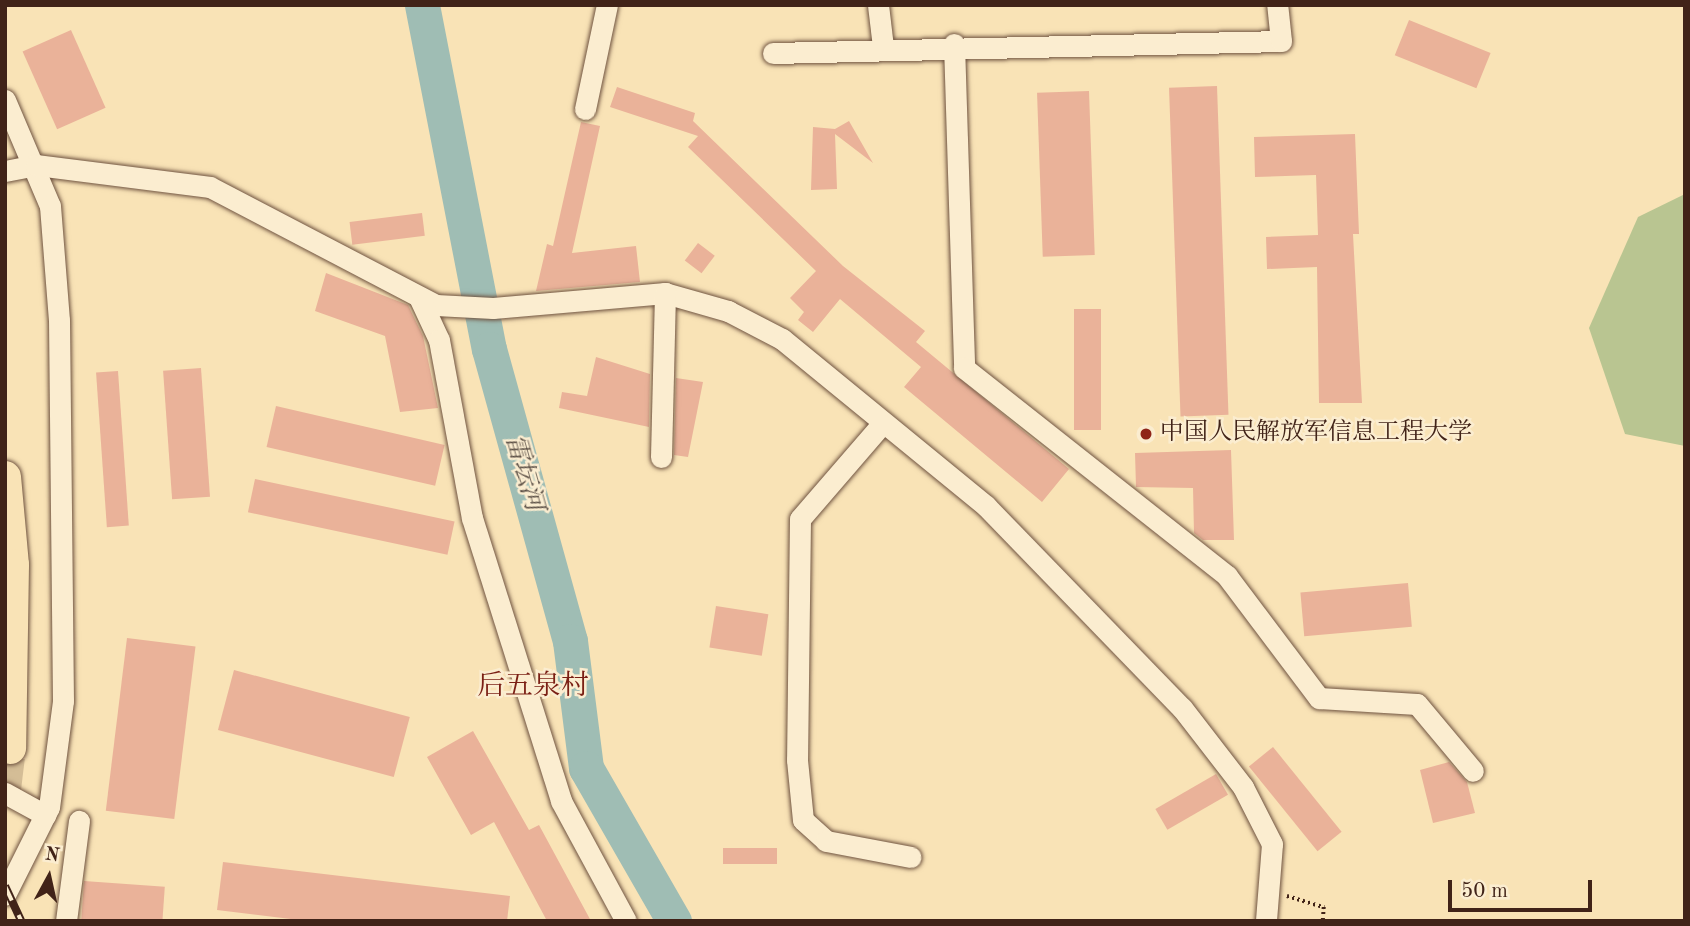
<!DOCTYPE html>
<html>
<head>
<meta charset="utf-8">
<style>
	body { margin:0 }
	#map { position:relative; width:1690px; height:926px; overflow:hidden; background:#f9e3b6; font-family:"Old Standard TT","Noto Serif SC",serif }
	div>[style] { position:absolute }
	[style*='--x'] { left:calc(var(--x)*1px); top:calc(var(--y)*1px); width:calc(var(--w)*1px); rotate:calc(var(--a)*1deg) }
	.green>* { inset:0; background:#b9c591 }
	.river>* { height:35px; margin:-17.5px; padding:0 17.5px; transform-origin:17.5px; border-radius:17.5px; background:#9fbdb4 }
	.building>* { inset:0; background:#eab299; transform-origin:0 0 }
	.highway-tunnel>* { height:32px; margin-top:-16px; transform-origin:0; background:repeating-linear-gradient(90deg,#d4bd96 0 32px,transparent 0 48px) }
	.path>* { height:3.5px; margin-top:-1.75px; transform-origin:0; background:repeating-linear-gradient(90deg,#412318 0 2px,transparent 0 5.5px) }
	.roads { filter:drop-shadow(0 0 2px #6f5340) drop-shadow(0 0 2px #6f5340) }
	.minor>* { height:21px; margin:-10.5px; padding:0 10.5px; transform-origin:10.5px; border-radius:10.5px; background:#fbedd0 }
	.highway>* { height:32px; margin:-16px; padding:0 16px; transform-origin:16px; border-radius:16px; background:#f9e3b6 }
	.rail>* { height:8px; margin-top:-4px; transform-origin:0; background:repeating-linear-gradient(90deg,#fbedd0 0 16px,#412318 0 32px); box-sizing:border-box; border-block:2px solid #412318 }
	.dots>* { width:19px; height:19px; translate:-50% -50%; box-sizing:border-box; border:4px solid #fbedd0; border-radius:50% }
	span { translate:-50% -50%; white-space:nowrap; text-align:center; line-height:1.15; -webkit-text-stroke:5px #fbedd0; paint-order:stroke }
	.poi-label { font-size:24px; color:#412318 }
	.left { translate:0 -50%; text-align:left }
	.water-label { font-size:26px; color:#5d5147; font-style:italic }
	.quarter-label { font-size:28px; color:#7a1f14 }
	.frame { position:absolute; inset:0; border:7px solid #412318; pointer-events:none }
	.north { position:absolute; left:14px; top:842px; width:70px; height:70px; -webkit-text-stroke:5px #fbedd0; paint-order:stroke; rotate:8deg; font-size:19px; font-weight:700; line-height:28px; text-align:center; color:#412318 }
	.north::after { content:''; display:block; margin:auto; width:24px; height:32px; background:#412318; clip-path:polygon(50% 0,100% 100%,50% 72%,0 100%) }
	.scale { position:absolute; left:1448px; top:880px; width:144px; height:32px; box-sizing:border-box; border:4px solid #412318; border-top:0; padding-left:9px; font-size:21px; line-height:24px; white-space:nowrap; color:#412318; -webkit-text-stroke:5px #fbedd0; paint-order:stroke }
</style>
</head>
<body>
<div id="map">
	<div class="green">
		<i style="clip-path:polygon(1685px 194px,1685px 446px,1625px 434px,1589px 328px,1638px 217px)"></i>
	</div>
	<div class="river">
		<i style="--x:422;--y:5;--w:350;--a:79"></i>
		<i style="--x:489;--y:349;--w:303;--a:74.5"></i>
		<i style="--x:570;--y:641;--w:128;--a:82.8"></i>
		<i style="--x:586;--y:768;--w:177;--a:60.1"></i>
	</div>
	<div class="building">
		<i style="left:1409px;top:20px;width:88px;height:38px;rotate:22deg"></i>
		<i style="left:71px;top:30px;width:85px;height:53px;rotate:66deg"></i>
		<i style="left:1217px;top:86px;width:329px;height:48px;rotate:88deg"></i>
		<i style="clip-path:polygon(617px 87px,695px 113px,693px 121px,843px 266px,925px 331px,916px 342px,1069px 469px,1042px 502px,904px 387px,921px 367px,840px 299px,813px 332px,798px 320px,804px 312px,790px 298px,816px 271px,688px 147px,698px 136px,610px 107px)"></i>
		<i style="left:1089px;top:91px;width:164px;height:52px;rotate:88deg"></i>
		<i style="clip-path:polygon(849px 121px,873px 163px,835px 134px,837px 189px,811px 190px,813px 127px,835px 129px)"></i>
		<i style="clip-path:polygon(581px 122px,600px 126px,572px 253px,636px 246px,640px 282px,536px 291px,547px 244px,553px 246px)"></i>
		<i style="clip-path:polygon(1355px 134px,1359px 234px,1353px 234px,1362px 403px,1319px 403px,1317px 267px,1267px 269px,1266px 237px,1318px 235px,1316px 175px,1255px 177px,1254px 137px)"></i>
		<i style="left:422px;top:213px;width:23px;height:73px;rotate:83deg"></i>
		<i style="left:698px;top:243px;width:21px;height:22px;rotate:37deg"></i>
		<i style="clip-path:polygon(326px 273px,408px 305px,423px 336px,438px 408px,400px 412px,385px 336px,315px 311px)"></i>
		<i style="left:1074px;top:309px;width:27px;height:121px"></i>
		<i style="clip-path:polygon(596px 357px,650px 374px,649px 427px,559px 408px,562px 392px,587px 396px)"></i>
		<i style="left:201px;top:368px;width:129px;height:38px;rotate:86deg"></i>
		<i style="left:118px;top:371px;width:155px;height:22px;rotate:86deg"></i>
		<i style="clip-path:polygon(676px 378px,703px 382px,688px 457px,674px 455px)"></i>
		<i style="left:276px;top:406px;width:173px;height:42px;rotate:13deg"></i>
		<i style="clip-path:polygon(1231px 450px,1234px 540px,1203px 540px,1194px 533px,1193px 488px,1136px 487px,1135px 453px)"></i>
		<i style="left:255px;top:479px;width:204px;height:34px;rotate:12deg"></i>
		<i style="left:1408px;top:583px;width:44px;height:108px;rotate:85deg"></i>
		<i style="left:716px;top:606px;width:53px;height:42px;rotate:9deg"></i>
		<i style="left:127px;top:638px;width:69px;height:174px;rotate:7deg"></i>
		<i style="left:234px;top:670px;width:182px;height:62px;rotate:15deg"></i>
		<i style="clip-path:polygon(473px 731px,529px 830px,539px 825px,591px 921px,547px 921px,494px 822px,471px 835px,427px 757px)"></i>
		<i style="left:1273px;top:747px;width:109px;height:31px;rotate:51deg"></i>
		<i style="clip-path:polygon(1449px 762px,1467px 782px,1475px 813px,1433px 823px,1420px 770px)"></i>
		<i style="left:1216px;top:774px;width:24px;height:70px;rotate:60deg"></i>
		<i style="left:777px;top:848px;width:16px;height:54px;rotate:90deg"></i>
		<i style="clip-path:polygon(223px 862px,510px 896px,507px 921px,307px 921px,217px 910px)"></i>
		<i style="left:84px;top:881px;width:81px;height:38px;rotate:4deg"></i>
	</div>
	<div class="highway-tunnel">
		<i style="--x:5;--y:789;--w:41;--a:-83"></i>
	</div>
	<div class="path">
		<i style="--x:1287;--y:896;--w:39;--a:17"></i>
		<i style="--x:1324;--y:907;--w:14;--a:94"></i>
	</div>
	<div class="roads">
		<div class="minor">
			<i style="--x:878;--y:5;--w:42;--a:83.2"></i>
			<i style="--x:954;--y:44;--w:324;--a:88.2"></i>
			<i style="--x:964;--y:368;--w:335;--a:38.3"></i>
			<i style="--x:1227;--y:576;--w:153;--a:53"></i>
			<i style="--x:1319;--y:698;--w:98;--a:3.5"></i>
			<i style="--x:1417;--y:704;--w:87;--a:50.1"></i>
			<i style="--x:773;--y:53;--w:508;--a:-1.35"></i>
			<i style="--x:1281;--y:41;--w:36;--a:-96"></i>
			<i style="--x:5;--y:100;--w:115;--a:67"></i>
			<i style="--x:50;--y:206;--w:114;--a:85.5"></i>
			<i style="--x:59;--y:320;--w:381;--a:89.4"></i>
			<i style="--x:63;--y:701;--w:107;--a:97.5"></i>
			<i style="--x:49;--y:807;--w:98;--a:116.6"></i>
			<i style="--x:585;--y:109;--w:106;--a:-78.1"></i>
			<i style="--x:5;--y:171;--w:32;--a:-11"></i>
			<i style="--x:36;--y:165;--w:175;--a:7.2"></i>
			<i style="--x:210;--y:187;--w:255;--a:27.6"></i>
			<i style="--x:436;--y:305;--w:57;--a:3"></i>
			<i style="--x:493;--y:308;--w:173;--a:-5"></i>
			<i style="--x:665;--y:293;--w:66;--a:15.9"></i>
			<i style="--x:728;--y:311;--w:61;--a:27.4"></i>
			<i style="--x:782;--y:339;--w:264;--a:39.3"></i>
			<i style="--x:986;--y:506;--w:281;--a:45.9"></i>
			<i style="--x:1182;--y:708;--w:100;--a:52.3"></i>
			<i style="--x:1243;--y:787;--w:64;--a:63"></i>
			<i style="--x:1272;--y:844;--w:77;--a:94.5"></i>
			<i style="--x:419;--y:297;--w:47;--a:65.1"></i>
			<i style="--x:439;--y:340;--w:181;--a:79.5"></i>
			<i style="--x:472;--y:518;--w:297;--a:72.5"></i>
			<i style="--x:561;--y:801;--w:136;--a:61.6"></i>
			<i style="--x:881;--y:425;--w:124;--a:130.8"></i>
			<i style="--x:800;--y:519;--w:241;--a:90.7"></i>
			<i style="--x:797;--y:760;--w:60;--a:84.3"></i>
			<i style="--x:803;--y:820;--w:31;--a:42"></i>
			<i style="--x:826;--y:841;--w:86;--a:10.7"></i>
			<i style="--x:661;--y:457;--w:164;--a:-88.6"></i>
			<i style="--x:5;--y:793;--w:46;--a:28.8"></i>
			<i style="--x:66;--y:921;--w:101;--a:-82.6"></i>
		</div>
		<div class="highway">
			<i style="--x:5;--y:477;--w:88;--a:84.8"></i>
			<i style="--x:13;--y:565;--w:183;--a:90.9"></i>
		</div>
	</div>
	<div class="rail">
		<i style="--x:5;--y:886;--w:38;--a:65"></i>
	</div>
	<div class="dots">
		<i style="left:1146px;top:434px;background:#8f2418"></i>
	</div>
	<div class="poi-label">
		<span class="left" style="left:1160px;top:434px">中国人民解放军信息工程大学</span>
	</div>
	<div class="water-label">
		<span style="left:523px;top:473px;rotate:74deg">雷坛河</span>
	</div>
	<div class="quarter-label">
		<span style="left:533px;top:687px">后五泉村</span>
	</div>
	<div class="frame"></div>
	<div class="north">N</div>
	<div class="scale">50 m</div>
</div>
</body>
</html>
